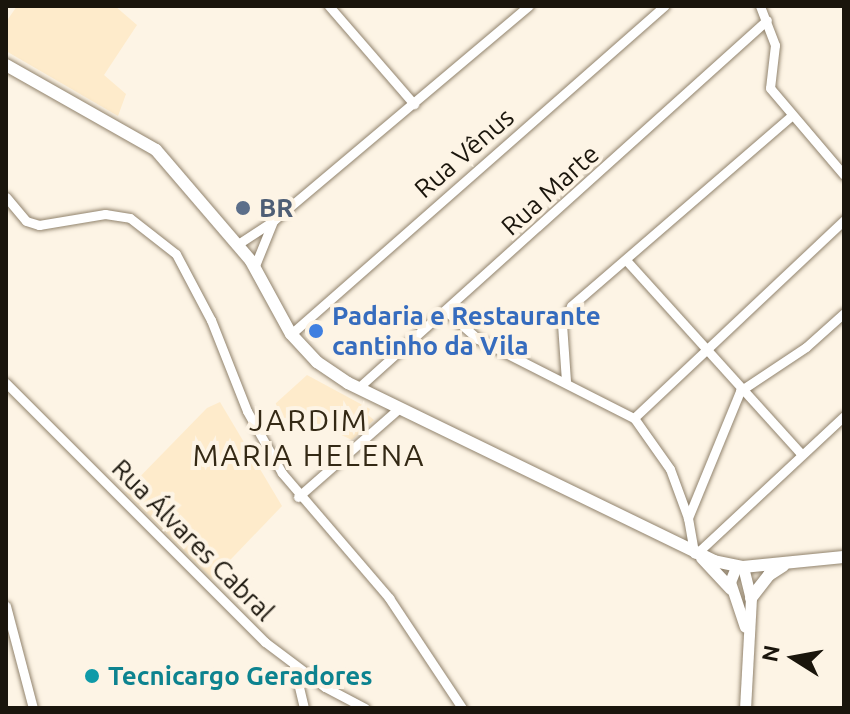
<!DOCTYPE html>
<html>
<head>
<meta charset="utf-8">
<style>
	body { margin:0 }
	#map { position:relative; width:850px; height:714px; overflow:hidden; background:#fdf4e5; font-family:Ubuntu,sans-serif }
	div>[style] { position:absolute }
	[style*='--x'] { left:calc(var(--x)*1px); top:calc(var(--y)*1px); width:calc(var(--w)*1px); rotate:calc(var(--a)*1deg) }
	.built>* { inset:0; background:#feebcb }
	.roads { filter:drop-shadow(0 0 2px #91836d) drop-shadow(0 0 2px #91836d) }
	.minor>* { height:9px; margin:-4.5px; padding:0 4.5px; transform-origin:4.5px; border-radius:4.5px; background:#fff }
	.tertiary>* { height:11px; margin:-5.5px; padding:0 5.5px; transform-origin:5.5px; border-radius:5.5px; background:#fff }
	.secondary>* { height:12px; margin:-6px; padding:0 6px; transform-origin:6px; border-radius:6px; background:#fff }
	.dots>* { width:22px; height:22px; translate:-50% -50%; box-sizing:border-box; border:4px solid #fdf4e5; border-radius:50% }
	span { translate:-50% -50%; white-space:nowrap; text-align:center; line-height:1.15; -webkit-text-stroke:8px #fdf4e5; paint-order:stroke }
	.street-label { font-size:26px; color:#1a150c }
	.service-label { font-size:26px; color:#4e5e75; font-weight:700 }
	.left { translate:0 -50%; text-align:left }
	.shop-label { font-size:26px; color:#366cbe; font-weight:700 }
	.culture-label { font-size:26px; color:#0d838f; font-weight:700 }
	.quarter-label { font-size:30px; color:#342915; letter-spacing:2px }
	.frame { position:absolute; inset:0; border:8px solid #1a150c; pointer-events:none }
	.north { position:absolute; left:754px; top:618px; width:80px; height:80px; -webkit-text-stroke:6px #fdf4e5; paint-order:stroke; rotate:281deg; font-size:22px; font-weight:700; line-height:32px; text-align:center; color:#1a150c }
	.north::after { content:''; display:block; margin:auto; width:28px; height:36px; background:#1a150c; clip-path:polygon(50% 0,100% 100%,50% 72%,0 100%) }
</style>
</head>
<body>
<div id="map">
	<div class="built">
		<i style="clip-path:polygon(17px 6px,115px 6px,137px 25px,104px 75px,126px 94px,118px 116px,6px 51px,6px 22px)"></i>
		<i style="clip-path:polygon(307px 375px,370px 409px,368px 415px,374px 420px,352px 440px,303px 417px,283px 418px,275px 404px)"></i>
		<i style="clip-path:polygon(220px 402px,282px 506px,212px 579px,125px 492px,207px 408px)"></i>
	</div>
	<div class="roads">
		<div class="minor">
			<i style="--x:329;--y:6;--w:130;--a:49.1"></i>
			<i style="--x:760;--y:6;--w:42;--a:69"></i>
			<i style="--x:775;--y:45;--w:43;--a:96.6"></i>
			<i style="--x:770;--y:88;--w:114;--a:49.6"></i>
			<i style="--x:6;--y:197;--w:31;--a:50"></i>
			<i style="--x:26;--y:221;--w:14;--a:17"></i>
			<i style="--x:39;--y:225;--w:67;--a:-9.5"></i>
			<i style="--x:105;--y:214;--w:25;--a:9"></i>
			<i style="--x:130;--y:218;--w:58;--a:38"></i>
			<i style="--x:176;--y:254;--w:75;--a:62.1"></i>
			<i style="--x:211;--y:320;--w:98;--a:68.4"></i>
			<i style="--x:247;--y:411;--w:71;--a:60.6"></i>
			<i style="--x:282;--y:473;--w:165;--a:49.4"></i>
			<i style="--x:389;--y:598;--w:132;--a:56.4"></i>
			<i style="--x:238;--y:244;--w:42;--a:-33.3"></i>
			<i style="--x:273;--y:221;--w:334;--a:-40.1"></i>
			<i style="--x:626;--y:260;--w:261;--a:47.9"></i>
			<i style="--x:254;--y:268;--w:51;--a:-68"></i>
			<i style="--x:446;--y:311;--w:43;--a:41.2"></i>
			<i style="--x:478;--y:339;--w:175;--a:26.9"></i>
			<i style="--x:634;--y:418;--w:62;--a:54.8"></i>
			<i style="--x:670;--y:469;--w:52;--a:69.8"></i>
			<i style="--x:688;--y:518;--w:36;--a:80"></i>
			<i style="--x:291;--y:334;--w:497;--a:-41.3"></i>
			<i style="--x:566;--y:381;--w:57;--a:-94"></i>
			<i style="--x:562;--y:324;--w:20;--a:-63"></i>
			<i style="--x:571;--y:306;--w:291;--a:-40.8"></i>
			<i style="--x:6;--y:383;--w:366;--a:45"></i>
			<i style="--x:265;--y:642;--w:75;--a:36.9"></i>
			<i style="--x:325;--y:687;--w:45;--a:27.7"></i>
			<i style="--x:358;--y:388;--w:550;--a:-41.98"></i>
			<i style="--x:634;--y:418;--w:289;--a:-43.3"></i>
			<i style="--x:298;--y:497;--w:133;--a:-41.3"></i>
			<i style="--x:688;--y:518;--w:137;--a:-67.7"></i>
			<i style="--x:740;--y:391;--w:79;--a:-33.7"></i>
			<i style="--x:806;--y:347;--w:51;--a:-41.8"></i>
			<i style="--x:696;--y:554;--w:202;--a:-43"></i>
			<i style="--x:6;--y:606;--w:106;--a:75.2"></i>
			<i style="--x:294;--y:666;--w:43;--a:76.6"></i>
		</div>
		<div class="tertiary">
			<i style="--x:736;--y:567;--w:16;--a:112"></i>
			<i style="--x:730;--y:582;--w:47;--a:71.6"></i>
			<i style="--x:743;--y:567;--w:32;--a:76"></i>
			<i style="--x:751;--y:598;--w:110;--a:93.1"></i>
		</div>
		<div class="secondary">
			<i style="--x:6;--y:65;--w:172;--a:29.5"></i>
			<i style="--x:156;--y:150;--w:146;--a:49.4"></i>
			<i style="--x:251;--y:261;--w:83;--a:61.3"></i>
			<i style="--x:291;--y:334;--w:38;--a:47"></i>
			<i style="--x:317;--y:362;--w:37;--a:34"></i>
			<i style="--x:348;--y:383;--w:407;--a:25.9"></i>
			<i style="--x:714;--y:561;--w:30;--a:12"></i>
			<i style="--x:743;--y:567;--w:101;--a:-5.7"></i>
			<i style="--x:702;--y:558;--w:42;--a:46.9"></i>
			<i style="--x:751;--y:598;--w:29;--a:-52"></i>
			<i style="--x:769;--y:575;--w:17;--a:-33"></i>
		</div>
	</div>
	<div class="dots">
		<i style="left:243px;top:208px;background:#5c6f8a"></i>
		<i style="left:316px;top:331px;background:#3f7fe0"></i>
		<i style="left:92px;top:676px;background:#0f9aa8"></i>
	</div>
	<div class="street-label">
		<span style="left:464px;top:153px;rotate:-41deg">Rua Vênus</span>
		<span style="left:550px;top:190px;rotate:-42deg">Rua Marte</span>
		<span style="left:193px;top:540px;rotate:45deg">Rua Álvares Cabral</span>
	</div>
	<div class="service-label">
		<span class="left" style="left:259px;top:208px">BR</span>
	</div>
	<div class="shop-label">
		<span class="left" style="left:332px;top:331px">Padaria e Restaurante<br>cantinho da Vila</span>
	</div>
	<div class="culture-label">
		<span class="left" style="left:108px;top:676px">Tecnicargo Geradores</span>
	</div>
	<div class="quarter-label">
		<span style="left:309px;top:437px">JARDIM<br>MARIA HELENA</span>
	</div>
	<div class="frame"></div>
	<div class="north">N</div>
</div>
</body>
</html>
